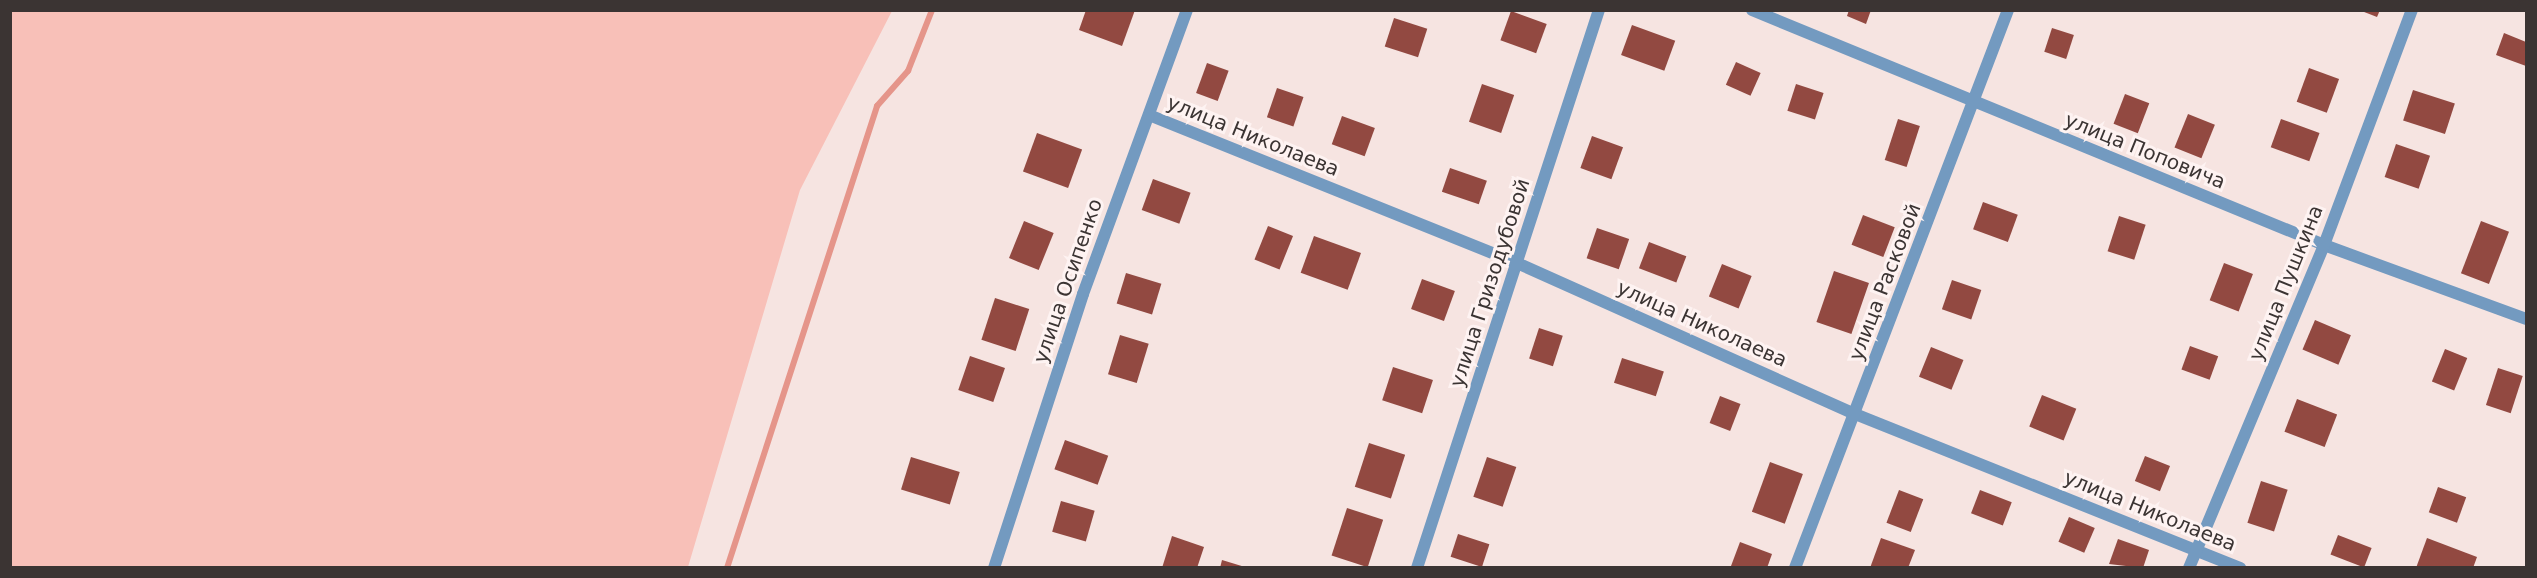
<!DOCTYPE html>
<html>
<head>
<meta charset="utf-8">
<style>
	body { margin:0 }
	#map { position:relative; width:2537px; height:578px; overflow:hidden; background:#f6e4e1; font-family:"DejaVu Sans",sans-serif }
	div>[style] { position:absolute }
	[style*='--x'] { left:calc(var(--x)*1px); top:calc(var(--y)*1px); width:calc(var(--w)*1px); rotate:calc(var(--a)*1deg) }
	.green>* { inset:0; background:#f8c0b8 }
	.stream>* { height:6px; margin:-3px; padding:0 3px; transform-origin:3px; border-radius:3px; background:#e5958a }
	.building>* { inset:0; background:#924941; transform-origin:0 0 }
	.minor>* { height:12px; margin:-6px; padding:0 6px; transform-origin:6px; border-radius:6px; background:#739ac0 }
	span { translate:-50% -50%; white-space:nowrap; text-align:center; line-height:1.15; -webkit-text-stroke:6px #fef3f2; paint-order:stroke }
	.street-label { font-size:20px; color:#3b3433 }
	.frame { position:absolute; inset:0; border:12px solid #3b3433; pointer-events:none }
</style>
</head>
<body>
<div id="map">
	<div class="green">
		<i style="clip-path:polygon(11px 10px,892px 10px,892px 11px,800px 190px,688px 567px,11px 568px)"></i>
	</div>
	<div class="stream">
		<i style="--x:727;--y:568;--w:486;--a:-72"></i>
		<i style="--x:877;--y:106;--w:47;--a:-48.5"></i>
		<i style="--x:908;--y:71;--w:66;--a:-68.5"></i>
	</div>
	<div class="building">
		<i style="clip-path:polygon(1086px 10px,1135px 10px,1122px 46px,1079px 30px)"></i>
		<i style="clip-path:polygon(1849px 10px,1871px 10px,1866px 24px,1847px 16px)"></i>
		<i style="clip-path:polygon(2359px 10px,2380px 10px,2377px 17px)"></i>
		<i style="left:1511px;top:11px;width:38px;height:31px;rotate:20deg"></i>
		<i style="left:1394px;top:18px;width:35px;height:30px;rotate:18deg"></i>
		<i style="left:1632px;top:25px;width:46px;height:32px;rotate:20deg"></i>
		<i style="left:2052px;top:28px;width:23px;height:25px;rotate:18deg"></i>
		<i style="clip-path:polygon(2504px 33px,2526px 42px,2526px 66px,2496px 55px)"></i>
		<i style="left:1736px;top:62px;width:27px;height:25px;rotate:24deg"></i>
		<i style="left:1207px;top:63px;width:23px;height:32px;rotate:20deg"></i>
		<i style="left:2309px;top:68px;width:32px;height:36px;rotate:20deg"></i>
		<i style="left:1482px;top:84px;width:34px;height:40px;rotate:19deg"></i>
		<i style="left:1796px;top:84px;width:29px;height:28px;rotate:18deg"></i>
		<i style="left:1277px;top:88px;width:28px;height:31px;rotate:19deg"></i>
		<i style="left:2413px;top:90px;width:44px;height:32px;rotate:18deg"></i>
		<i style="left:2125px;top:94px;width:26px;height:32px;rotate:21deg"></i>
		<i style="left:2188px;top:114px;width:29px;height:36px;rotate:22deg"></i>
		<i style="left:1342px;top:116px;width:35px;height:30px;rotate:20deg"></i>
		<i style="left:1898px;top:119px;width:23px;height:43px;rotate:18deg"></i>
		<i style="left:2281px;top:119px;width:41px;height:30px;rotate:20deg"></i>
		<i style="left:1037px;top:133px;width:48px;height:41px;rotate:20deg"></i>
		<i style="left:1592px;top:136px;width:33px;height:34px;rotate:20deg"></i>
		<i style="left:2396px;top:144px;width:36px;height:35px;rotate:19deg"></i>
		<i style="left:1450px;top:168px;width:39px;height:25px;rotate:19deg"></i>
		<i style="left:1153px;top:179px;width:40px;height:33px;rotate:20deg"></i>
		<i style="left:1983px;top:202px;width:37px;height:29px;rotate:20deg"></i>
		<i style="left:1863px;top:215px;width:34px;height:32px;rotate:21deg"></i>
		<i style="left:2119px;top:216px;width:28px;height:37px;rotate:18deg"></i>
		<i style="left:1024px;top:221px;width:32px;height:40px;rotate:22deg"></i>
		<i style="left:2481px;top:221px;width:30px;height:56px;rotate:21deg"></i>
		<i style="left:1268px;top:226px;width:27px;height:36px;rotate:22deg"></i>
		<i style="left:1597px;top:228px;width:34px;height:32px;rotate:19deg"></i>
		<i style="left:1314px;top:236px;width:50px;height:39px;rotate:20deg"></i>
		<i style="left:1649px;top:242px;width:40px;height:28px;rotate:21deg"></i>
		<i style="left:2224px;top:263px;width:31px;height:40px;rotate:21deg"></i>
		<i style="left:1722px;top:264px;width:32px;height:35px;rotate:22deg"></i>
		<i style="left:1834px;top:271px;width:37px;height:54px;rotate:19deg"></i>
		<i style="left:1126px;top:273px;width:37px;height:32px;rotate:17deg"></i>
		<i style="left:1422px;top:279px;width:35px;height:32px;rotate:20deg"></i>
		<i style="left:1952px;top:280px;width:31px;height:31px;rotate:19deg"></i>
		<i style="left:995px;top:298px;width:36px;height:44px;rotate:18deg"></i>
		<i style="left:2315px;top:320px;width:39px;height:32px;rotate:23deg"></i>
		<i style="left:1539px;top:328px;width:25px;height:32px;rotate:18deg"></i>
		<i style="left:1120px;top:335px;width:30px;height:41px;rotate:17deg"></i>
		<i style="left:2190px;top:346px;width:30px;height:25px;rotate:20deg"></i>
		<i style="left:1931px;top:347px;width:35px;height:32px;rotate:22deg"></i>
		<i style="left:2445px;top:349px;width:24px;height:35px;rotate:22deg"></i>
		<i style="left:970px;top:356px;width:37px;height:36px;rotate:19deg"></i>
		<i style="left:1622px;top:358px;width:44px;height:26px;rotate:18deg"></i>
		<i style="left:1393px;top:367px;width:42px;height:35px;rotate:18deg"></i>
		<i style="left:2498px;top:368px;width:26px;height:39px;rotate:18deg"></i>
		<i style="left:2042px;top:395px;width:37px;height:34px;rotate:22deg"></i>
		<i style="left:1720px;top:396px;width:22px;height:29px;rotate:21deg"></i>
		<i style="left:2297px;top:399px;width:43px;height:35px;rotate:21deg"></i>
		<i style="left:1065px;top:440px;width:46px;height:31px;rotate:20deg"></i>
		<i style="left:1369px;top:443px;width:38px;height:46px;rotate:18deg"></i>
		<i style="left:2145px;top:456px;width:27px;height:27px;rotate:22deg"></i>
		<i style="left:911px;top:457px;width:51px;height:34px;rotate:17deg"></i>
		<i style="left:1487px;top:457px;width:31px;height:42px;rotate:19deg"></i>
		<i style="left:1770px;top:462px;width:35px;height:53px;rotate:20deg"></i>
		<i style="left:2261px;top:481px;width:28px;height:44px;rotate:18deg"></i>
		<i style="left:2438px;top:487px;width:30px;height:27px;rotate:20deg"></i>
		<i style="left:1899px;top:490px;width:26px;height:35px;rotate:21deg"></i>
		<i style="left:1980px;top:490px;width:34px;height:25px;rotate:21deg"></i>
		<i style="left:1061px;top:501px;width:35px;height:32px;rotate:16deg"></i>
		<i style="left:1347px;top:508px;width:38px;height:50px;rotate:18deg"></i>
		<i style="left:2069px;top:517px;width:28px;height:27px;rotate:23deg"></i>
		<i style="left:1458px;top:534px;width:33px;height:24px;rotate:18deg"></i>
		<i style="left:2338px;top:535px;width:36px;height:21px;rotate:21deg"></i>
		<i style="clip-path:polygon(1172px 536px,1204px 547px,1197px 568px,1162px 568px)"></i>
		<i style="clip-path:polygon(1881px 538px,1915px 550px,1908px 568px,1870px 568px)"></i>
		<i style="clip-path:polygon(2427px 538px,2477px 557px,2473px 568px,2416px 568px)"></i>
		<i style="clip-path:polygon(2118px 539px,2149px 550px,2143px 568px,2109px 564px)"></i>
		<i style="clip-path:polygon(1740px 542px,1772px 554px,1767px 568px,1731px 566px)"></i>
		<i style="clip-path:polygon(1222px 560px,1245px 567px,1245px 568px,1220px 568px)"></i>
	</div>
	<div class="minor">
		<i style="--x:1752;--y:10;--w:618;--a:22.33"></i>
		<i style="--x:2324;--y:245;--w:215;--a:20.1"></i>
		<i style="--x:1149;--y:115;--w:397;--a:21.9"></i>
		<i style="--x:1517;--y:263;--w:370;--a:24.1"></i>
		<i style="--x:1855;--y:414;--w:415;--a:21.8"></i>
		<i style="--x:994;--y:568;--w:288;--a:-72"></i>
		<i style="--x:1083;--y:294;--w:302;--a:-69.9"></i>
		<i style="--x:1417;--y:568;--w:587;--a:-71.94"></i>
		<i style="--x:1795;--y:568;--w:597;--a:-69.11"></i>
		<i style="--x:2189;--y:568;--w:350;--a:-67.3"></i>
		<i style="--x:2324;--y:245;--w:251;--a:-69.5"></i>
	</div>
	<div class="street-label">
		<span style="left:1253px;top:136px;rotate:22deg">улица Николаева</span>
		<span style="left:2145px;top:151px;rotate:22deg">улица Поповича</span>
		<span style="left:1068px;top:281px;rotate:-71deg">улица Осипенко</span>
		<span style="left:1885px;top:282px;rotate:-69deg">улица Расковой</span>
		<span style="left:1490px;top:283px;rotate:-72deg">улица Гризодубовой</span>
		<span style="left:2286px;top:283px;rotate:-68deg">улица Пушкина</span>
		<span style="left:1702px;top:324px;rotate:24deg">улица Николаева</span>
		<span style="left:2150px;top:511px;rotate:22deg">улица Николаева</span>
	</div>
	<div class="frame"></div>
</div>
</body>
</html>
